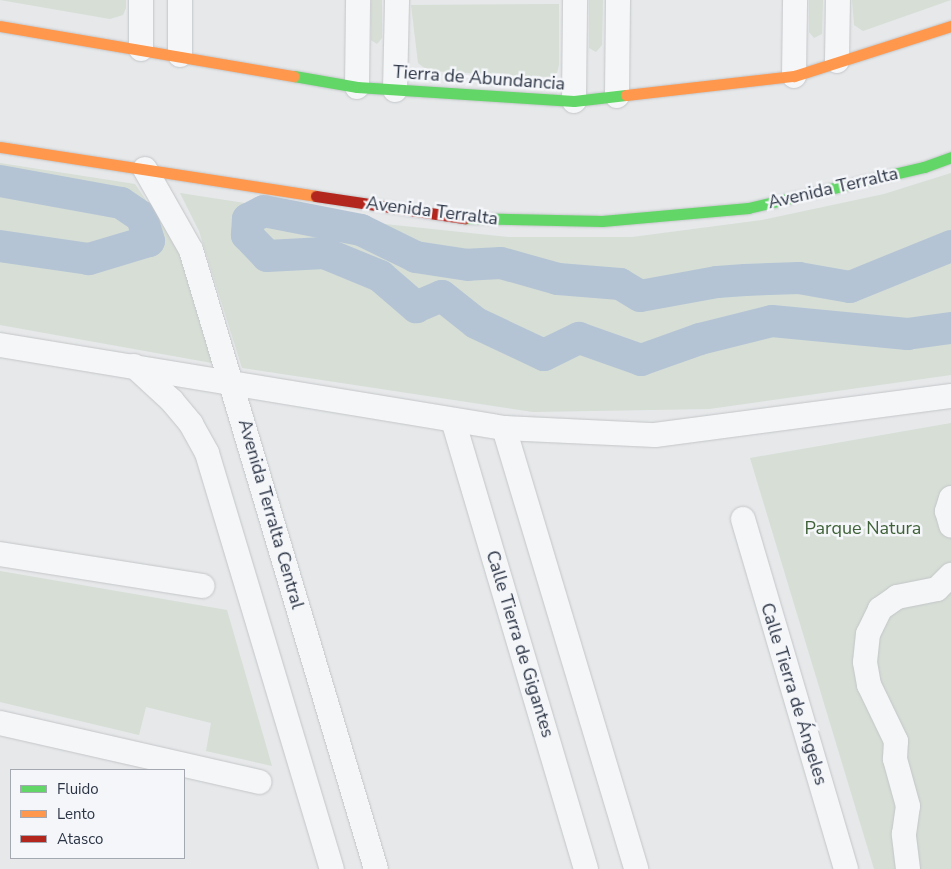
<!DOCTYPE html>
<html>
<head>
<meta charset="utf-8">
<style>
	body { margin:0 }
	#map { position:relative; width:951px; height:869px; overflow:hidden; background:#e6e8ea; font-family:"Nunito Sans",sans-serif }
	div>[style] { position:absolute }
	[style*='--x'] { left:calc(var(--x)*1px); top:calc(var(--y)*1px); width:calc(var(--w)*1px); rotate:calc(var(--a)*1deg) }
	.green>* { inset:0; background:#d6ded6 }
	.canal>* { height:32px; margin:-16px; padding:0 16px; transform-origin:16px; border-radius:16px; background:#b4c4d5 }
	.roads { filter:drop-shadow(0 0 1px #c4c6c8) drop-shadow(0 0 1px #c4c6c8) }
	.street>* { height:24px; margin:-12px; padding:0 12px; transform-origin:12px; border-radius:12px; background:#f5f6f7 }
	.fast>* { height:11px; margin:-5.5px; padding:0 5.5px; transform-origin:5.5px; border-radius:5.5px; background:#63d668 }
	.slow>* { height:11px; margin:-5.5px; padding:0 5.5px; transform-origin:5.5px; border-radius:5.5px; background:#ff974d }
	.jam>* { height:11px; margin:-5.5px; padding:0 5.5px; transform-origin:5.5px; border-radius:5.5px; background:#b3261e }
	span { translate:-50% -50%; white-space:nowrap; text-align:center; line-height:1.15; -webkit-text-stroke:5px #f4f6f9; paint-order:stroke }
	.street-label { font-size:18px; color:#2b3445 }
	.park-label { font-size:18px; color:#3f6138 }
	.legend { position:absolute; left:10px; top:769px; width:175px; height:90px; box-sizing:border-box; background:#f4f6f9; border:1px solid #a4a8b1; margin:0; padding:6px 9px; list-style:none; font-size:15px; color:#2b3445 }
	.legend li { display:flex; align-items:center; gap:10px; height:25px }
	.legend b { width:25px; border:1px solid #a4a8b1 }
</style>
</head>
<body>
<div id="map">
	<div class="green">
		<i style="clip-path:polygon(0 0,126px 0,126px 8px,123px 15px,110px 19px)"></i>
		<i style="clip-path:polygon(371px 0,382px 0,382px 38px,377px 44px,371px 40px)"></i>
		<i style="clip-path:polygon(589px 0,603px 0,602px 45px,596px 52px,589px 48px)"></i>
		<i style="clip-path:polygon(809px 0,823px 0,822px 34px,814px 38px,809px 32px)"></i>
		<i style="clip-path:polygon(852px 0,951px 0,863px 31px,854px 25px)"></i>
		<i style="clip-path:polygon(559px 4px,559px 65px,557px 73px,551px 77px,428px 71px,418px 63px,411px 5px)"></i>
		<i style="clip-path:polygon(0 163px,135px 184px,176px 244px,212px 363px,0 325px)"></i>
		<i style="clip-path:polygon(951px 173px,951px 375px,709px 409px,533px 412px,242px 368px,199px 231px,180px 193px,375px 223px,508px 237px,632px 237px,762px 220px,884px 194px)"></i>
		<i style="clip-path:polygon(951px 423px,951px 869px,874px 869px,750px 458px)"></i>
		<i style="clip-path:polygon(0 571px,227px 610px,272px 766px,206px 751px,211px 723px,146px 707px,139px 735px,0 702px)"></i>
	</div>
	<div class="canal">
		<i style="--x:0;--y:181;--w:123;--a:10.3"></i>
		<i style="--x:121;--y:203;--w:25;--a:34"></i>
		<i style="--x:142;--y:217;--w:25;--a:74"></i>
		<i style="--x:149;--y:241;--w:63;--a:163.3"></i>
		<i style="--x:89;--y:259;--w:90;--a:-171.7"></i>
		<i style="--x:951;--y:246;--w:109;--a:157.9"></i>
		<i style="--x:850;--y:287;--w:52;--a:-170"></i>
		<i style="--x:799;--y:278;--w:54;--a:177.9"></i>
		<i style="--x:745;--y:280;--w:28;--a:176"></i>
		<i style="--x:717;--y:282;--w:78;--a:169.7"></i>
		<i style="--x:640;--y:296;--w:23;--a:-149"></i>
		<i style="--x:620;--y:284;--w:62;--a:-175.4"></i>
		<i style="--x:558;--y:279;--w:59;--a:-164.3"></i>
		<i style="--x:501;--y:263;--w:33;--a:177"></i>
		<i style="--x:468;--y:265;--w:53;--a:-171.3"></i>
		<i style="--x:416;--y:257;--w:61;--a:-153.9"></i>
		<i style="--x:361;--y:230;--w:99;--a:-168.9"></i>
		<i style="--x:264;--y:211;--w:18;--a:153"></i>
		<i style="--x:248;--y:219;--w:16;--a:94"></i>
		<i style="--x:247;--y:235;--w:29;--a:46"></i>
		<i style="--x:267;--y:256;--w:57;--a:-3"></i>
		<i style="--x:324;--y:253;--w:61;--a:22.3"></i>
		<i style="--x:380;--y:276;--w:48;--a:40.7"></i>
		<i style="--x:416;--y:307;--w:28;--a:-23"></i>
		<i style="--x:442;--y:296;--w:43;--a:38.5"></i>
		<i style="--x:476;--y:323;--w:75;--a:25.2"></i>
		<i style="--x:544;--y:355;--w:39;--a:-26"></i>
		<i style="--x:579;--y:338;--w:66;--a:19.5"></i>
		<i style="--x:641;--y:360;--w:63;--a:-19.6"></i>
		<i style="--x:700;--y:339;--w:74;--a:-14"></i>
		<i style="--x:772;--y:321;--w:136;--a:5.5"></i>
		<i style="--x:907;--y:334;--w:44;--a:-7.8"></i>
	</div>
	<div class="roads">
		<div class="street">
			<i style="--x:141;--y:49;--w:49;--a:-90"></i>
			<i style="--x:180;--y:55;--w:55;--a:-90"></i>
			<i style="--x:837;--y:61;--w:61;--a:-89.1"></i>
			<i style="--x:794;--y:76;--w:76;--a:-89.2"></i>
			<i style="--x:357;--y:87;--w:87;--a:-89.3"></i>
			<i style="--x:395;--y:90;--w:90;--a:-88.7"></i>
			<i style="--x:617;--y:96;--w:96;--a:-89.4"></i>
			<i style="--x:574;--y:101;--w:101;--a:-89.4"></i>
			<i style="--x:145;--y:169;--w:93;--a:60.4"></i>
			<i style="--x:191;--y:250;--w:646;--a:73.36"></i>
			<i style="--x:0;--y:345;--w:511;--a:9.35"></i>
			<i style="--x:504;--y:428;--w:151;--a:2.7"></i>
			<i style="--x:655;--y:435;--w:299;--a:-7.5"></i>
			<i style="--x:134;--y:366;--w:52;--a:42.6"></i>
			<i style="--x:172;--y:401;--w:30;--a:50"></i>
			<i style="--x:191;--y:424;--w:33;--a:61"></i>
			<i style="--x:207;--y:453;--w:434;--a:73.3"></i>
			<i style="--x:453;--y:420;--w:468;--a:73.5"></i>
			<i style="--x:504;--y:428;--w:460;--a:73.3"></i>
			<i style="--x:951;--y:498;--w:14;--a:107"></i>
			<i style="--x:947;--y:511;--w:15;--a:74"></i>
			<i style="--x:743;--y:519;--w:365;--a:73.6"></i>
			<i style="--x:0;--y:554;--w:205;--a:9"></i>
			<i style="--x:0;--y:723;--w:266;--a:12.8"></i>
			<i style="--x:908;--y:869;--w:35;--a:-97"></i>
			<i style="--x:904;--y:834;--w:28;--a:-82"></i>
			<i style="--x:908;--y:806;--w:49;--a:-105.5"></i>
			<i style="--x:895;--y:759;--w:18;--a:-87"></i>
			<i style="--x:896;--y:741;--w:62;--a:-115.7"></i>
			<i style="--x:869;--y:685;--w:23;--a:-100"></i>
			<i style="--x:865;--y:662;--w:28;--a:-84"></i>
			<i style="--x:868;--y:634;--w:28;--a:-64"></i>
			<i style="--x:880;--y:609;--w:21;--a:-35"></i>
			<i style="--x:897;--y:597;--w:41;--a:-11.3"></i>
			<i style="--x:937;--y:589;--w:20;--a:-45"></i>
		</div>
		<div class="fast">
			<i style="--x:294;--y:76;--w:64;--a:9.9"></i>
			<i style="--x:357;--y:87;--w:217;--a:3.7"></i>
			<i style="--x:574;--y:101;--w:52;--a:-6.6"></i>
			<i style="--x:464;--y:218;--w:138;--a:1.2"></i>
			<i style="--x:602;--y:221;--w:147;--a:-5.1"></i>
			<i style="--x:748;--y:208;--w:181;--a:-13.1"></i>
			<i style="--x:924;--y:167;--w:29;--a:-20"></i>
		</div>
		<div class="slow">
			<i style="--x:0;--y:26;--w:298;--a:9.7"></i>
			<i style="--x:626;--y:95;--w:169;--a:-6.5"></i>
			<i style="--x:794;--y:76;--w:165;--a:-17.7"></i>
			<i style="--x:0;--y:147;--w:320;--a:8.8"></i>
		</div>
		<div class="jam">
			<i style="--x:316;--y:196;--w:150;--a:8.5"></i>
		</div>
	</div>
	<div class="street-label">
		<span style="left:479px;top:78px;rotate:4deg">Tierra de Abundancia</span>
		<span style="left:833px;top:188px;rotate:-13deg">Avenida Terralta</span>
		<span style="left:432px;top:211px;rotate:7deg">Avenida Terralta</span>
		<span style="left:271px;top:514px;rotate:74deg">Avenida Terralta Central</span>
		<span style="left:520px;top:644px;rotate:73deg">Calle Tierra de Gigantes</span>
		<span style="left:794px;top:694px;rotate:73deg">Calle Tierra de Ángeles</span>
	</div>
	<div class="park-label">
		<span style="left:863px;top:528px">Parque Natura</span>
	</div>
	<ul class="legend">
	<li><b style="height:6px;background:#63d668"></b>Fluido</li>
	<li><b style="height:6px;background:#ff974d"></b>Lento</li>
	<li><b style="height:6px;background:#b3261e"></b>Atasco</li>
	</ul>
</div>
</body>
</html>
